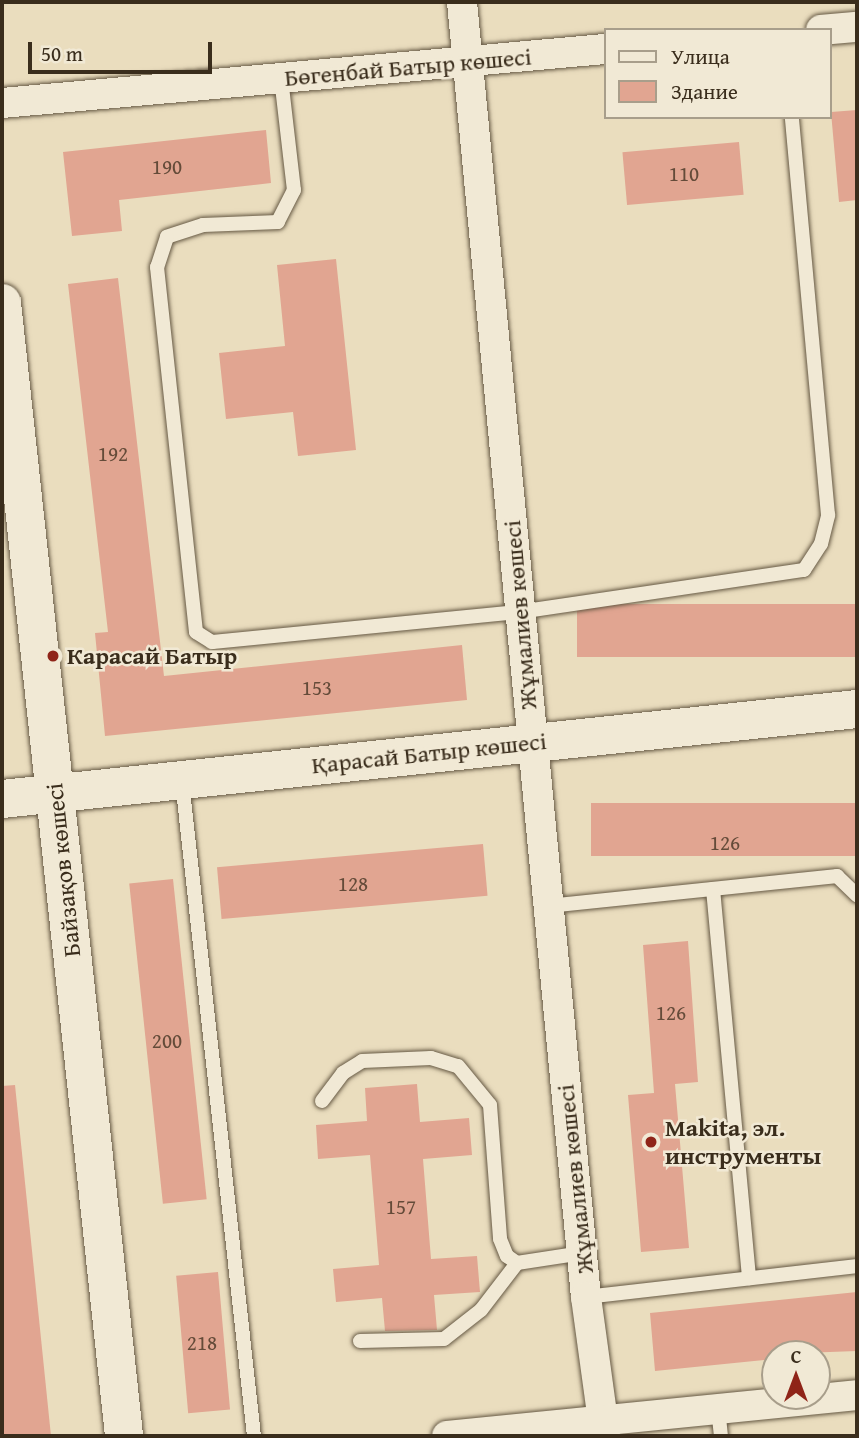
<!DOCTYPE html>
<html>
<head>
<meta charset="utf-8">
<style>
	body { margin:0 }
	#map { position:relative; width:859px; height:1438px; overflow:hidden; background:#eaddbe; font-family:"Gentium Book Plus",serif }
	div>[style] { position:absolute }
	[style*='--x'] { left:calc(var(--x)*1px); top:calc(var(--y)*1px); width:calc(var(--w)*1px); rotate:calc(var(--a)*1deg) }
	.building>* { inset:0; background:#e1a591; transform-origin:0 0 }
	.roads { filter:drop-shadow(0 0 2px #665944) drop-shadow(0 0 2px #665944) }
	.lane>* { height:14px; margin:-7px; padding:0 7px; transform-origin:7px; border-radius:7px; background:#f1e9d5 }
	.street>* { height:30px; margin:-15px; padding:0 15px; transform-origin:15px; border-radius:15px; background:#f1e9d5 }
	.secondary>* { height:38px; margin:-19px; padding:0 19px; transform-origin:19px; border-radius:19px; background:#f1e9d5 }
	.dots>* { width:19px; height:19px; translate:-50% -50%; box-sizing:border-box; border:4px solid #f1e9d5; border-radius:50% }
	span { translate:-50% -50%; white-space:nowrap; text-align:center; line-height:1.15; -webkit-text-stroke:5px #f1e9d5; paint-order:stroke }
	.number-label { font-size:21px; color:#644b39 }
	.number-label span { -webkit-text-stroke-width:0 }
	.street-label { font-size:24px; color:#3a2d1c }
	.poi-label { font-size:24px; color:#3a2d1c; font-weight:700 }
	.left { translate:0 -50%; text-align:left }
	.frame { position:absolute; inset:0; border:4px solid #3a2d1c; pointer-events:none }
	.legend { position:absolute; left:604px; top:28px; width:228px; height:91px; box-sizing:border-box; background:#f1e9d5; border:2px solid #a89e8b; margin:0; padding:9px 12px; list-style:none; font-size:21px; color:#3a2d1c }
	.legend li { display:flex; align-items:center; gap:14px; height:35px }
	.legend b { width:35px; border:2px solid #a89e8b }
	.north { position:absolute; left:761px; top:1340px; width:70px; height:70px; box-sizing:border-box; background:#f1e9d5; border:2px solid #a89e8b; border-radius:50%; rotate:0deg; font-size:19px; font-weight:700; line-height:28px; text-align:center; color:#3a2d1c }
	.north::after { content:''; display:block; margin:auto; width:24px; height:32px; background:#8f2418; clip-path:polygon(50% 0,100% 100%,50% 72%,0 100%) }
	.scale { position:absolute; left:28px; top:42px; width:184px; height:32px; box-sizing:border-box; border:4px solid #3a2d1c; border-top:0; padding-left:9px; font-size:21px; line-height:24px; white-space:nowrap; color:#3a2d1c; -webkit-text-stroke:5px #f1e9d5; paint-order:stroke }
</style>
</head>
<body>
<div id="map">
	<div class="building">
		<i style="clip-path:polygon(857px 110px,857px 200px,839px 202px,831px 112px)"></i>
		<i style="clip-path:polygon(266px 130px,271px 183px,119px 200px,122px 231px,72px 236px,63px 152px)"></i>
		<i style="left:739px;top:142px;width:53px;height:117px;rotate:85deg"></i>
		<i style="clip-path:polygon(336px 259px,356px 450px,298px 456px,293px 412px,226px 419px,219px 353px,285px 346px,277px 265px)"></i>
		<i style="clip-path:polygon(118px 278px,164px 676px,462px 645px,467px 700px,105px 736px,95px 633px,108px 632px,68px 284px)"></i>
		<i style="left:857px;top:604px;width:53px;height:280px;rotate:90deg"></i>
		<i style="left:857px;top:803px;width:53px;height:266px;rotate:90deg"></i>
		<i style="left:483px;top:844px;width:52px;height:267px;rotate:85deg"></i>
		<i style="left:173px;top:879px;width:322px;height:44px;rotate:84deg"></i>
		<i style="clip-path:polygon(688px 941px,698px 1082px,675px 1084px,689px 1248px,641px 1252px,628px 1095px,654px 1093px,643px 945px)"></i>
		<i style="clip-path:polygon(417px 1084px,420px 1122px,469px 1118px,472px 1155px,423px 1159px,431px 1259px,477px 1256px,480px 1292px,434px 1295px,437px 1330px,385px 1331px,382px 1298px,336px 1302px,333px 1269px,379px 1265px,370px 1155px,318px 1159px,316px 1125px,367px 1121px,365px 1088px)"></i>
		<i style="clip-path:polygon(15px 1085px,51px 1436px,2px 1436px,2px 1086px)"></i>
		<i style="left:218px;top:1272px;width:138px;height:42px;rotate:85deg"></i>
		<i style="clip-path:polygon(857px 1292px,857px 1351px,775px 1354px,775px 1359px,655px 1371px,650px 1313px)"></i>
	</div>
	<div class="roads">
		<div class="lane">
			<i style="--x:281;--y:78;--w:113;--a:83.4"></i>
			<i style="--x:294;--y:190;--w:36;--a:117"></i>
			<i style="--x:278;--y:222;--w:75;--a:177.7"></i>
			<i style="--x:203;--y:225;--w:38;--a:162"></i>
			<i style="--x:167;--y:237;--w:32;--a:108"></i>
			<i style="--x:157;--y:267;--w:367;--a:83.9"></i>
			<i style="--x:196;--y:632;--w:19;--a:32"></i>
			<i style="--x:212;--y:642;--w:308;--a:-5.6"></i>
			<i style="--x:519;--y:612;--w:288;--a:-8.4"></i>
			<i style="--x:804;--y:570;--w:31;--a:-57"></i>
			<i style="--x:821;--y:544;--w:30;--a:-76"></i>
			<i style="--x:828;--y:515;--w:400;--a:-95.2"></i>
			<i style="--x:182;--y:781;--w:659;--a:83.73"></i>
			<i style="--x:713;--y:889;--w:391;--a:84.7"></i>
			<i style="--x:548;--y:906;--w:291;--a:-5.9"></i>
			<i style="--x:837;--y:876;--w:28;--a:44"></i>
			<i style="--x:322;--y:1101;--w:35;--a:-53"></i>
			<i style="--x:343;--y:1073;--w:22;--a:-32"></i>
			<i style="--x:362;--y:1061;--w:69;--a:-2.5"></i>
			<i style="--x:431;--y:1058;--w:28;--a:17"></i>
			<i style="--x:458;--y:1066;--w:50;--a:50.6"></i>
			<i style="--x:490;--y:1105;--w:134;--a:85.7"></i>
			<i style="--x:500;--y:1239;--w:18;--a:68"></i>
			<i style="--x:507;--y:1256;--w:12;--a:35"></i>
			<i style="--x:517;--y:1263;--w:66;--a:-8.7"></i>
			<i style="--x:586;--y:1297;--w:273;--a:-6.5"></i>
			<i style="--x:360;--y:1341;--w:84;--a:-1.4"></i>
			<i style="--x:444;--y:1339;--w:47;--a:-38.1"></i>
			<i style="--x:481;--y:1310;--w:59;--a:-52.5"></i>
			<i style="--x:718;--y:1408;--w:28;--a:84"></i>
		</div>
		<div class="street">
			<i style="--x:462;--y:2;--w:1301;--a:84.53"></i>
			<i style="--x:586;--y:1297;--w:140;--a:82.2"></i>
			<i style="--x:821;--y:30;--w:36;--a:-5"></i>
			<i style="--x:2;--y:103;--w:605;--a:-5.12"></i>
			<i style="--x:447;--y:1436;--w:412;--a:-5.7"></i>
		</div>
		<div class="secondary">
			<i style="--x:2;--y:303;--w:1140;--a:83.85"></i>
			<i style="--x:2;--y:799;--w:860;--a:-6.01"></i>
		</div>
	</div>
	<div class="dots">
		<i style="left:53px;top:656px;background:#8f2418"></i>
		<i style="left:651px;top:1142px;background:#8f2418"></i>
	</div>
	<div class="number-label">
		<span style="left:167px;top:167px">190</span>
		<span style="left:684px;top:174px">110</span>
		<span style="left:113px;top:454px">192</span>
		<span style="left:317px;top:688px">153</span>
		<span style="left:725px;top:843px">126</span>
		<span style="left:353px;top:884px">128</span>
		<span style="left:671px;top:1013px">126</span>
		<span style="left:167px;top:1041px">200</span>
		<span style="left:401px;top:1207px">157</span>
		<span style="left:202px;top:1343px">218</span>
	</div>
	<div class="street-label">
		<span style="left:408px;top:67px;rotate:-5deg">Бөгенбай Батыр көшесі</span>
		<span style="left:520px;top:615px;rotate:-95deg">Жұмалиев көшесі</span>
		<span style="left:429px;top:753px;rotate:-6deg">Қарасай Батыр көшесі</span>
		<span style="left:63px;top:870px;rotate:-96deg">Байзақов көшесі</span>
		<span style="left:575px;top:1179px;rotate:-96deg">Жұмалиев көшесі</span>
	</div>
	<div class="poi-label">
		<span class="left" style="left:67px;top:656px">Карасай Батыр</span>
		<span class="left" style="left:665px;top:1142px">Makita, эл.<br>инструменты</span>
	</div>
	<div class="frame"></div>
	<ul class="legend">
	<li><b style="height:9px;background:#f1e9d5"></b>Улица</li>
	<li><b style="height:19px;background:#e1a591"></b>Здание</li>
	</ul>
	<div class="north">С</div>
	<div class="scale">50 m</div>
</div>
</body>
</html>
